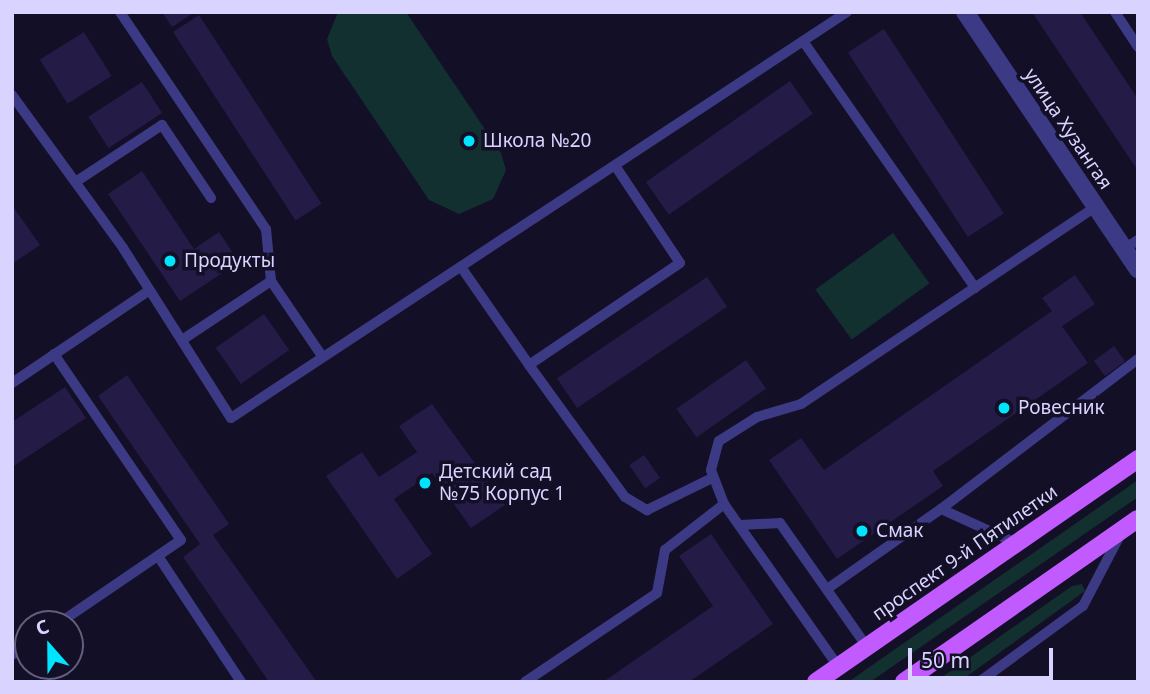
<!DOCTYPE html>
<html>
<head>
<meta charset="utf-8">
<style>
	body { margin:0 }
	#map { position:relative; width:1150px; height:694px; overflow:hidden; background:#130f26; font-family:"Noto Sans",sans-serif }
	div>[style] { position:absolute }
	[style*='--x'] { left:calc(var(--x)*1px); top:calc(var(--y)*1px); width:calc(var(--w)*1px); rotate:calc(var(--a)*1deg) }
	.green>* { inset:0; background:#12302f; transform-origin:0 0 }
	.building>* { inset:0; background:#241b47; transform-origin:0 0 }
	.service>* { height:10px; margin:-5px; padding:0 5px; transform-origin:5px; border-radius:5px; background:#3d3a85 }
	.minor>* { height:18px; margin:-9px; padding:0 9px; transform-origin:9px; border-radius:9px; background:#3d3a85 }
	.primary>* { height:18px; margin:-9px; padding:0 9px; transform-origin:9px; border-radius:9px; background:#c25bff }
	.dots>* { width:19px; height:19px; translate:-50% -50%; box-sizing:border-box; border:4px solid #130f26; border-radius:50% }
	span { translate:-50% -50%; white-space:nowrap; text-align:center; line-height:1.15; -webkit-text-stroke:7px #130f26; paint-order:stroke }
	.street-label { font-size:19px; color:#d9d4ff }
	.poi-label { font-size:19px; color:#d9d4ff }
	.left { translate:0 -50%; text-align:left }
	.frame { position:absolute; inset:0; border:14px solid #d9d4ff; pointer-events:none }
	.north { position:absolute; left:14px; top:610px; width:70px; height:70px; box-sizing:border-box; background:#130f26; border:2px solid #625e7d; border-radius:50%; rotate:339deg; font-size:19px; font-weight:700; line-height:28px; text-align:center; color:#d9d4ff }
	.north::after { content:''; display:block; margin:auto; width:24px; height:32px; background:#00e5ff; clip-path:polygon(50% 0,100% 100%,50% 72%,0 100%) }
	.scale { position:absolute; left:908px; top:648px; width:145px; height:32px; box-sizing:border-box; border:4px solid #d9d4ff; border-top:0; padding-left:9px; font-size:21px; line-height:24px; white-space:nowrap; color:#d9d4ff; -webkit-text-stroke:5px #130f26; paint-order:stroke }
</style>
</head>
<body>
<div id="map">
	<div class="green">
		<i style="clip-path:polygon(338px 12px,406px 12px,501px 153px,506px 170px,493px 199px,459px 214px,429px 200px,332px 56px,327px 39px)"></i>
		<i style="left:893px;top:233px;width:62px;height:96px;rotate:54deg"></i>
		<i style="clip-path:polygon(1138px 480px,1138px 497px,870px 682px,848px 682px)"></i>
		<i style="clip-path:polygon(1072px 586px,1082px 584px,1085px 591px,959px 682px,935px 682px)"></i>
	</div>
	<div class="building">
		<i style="clip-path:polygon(162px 12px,195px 12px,172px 27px)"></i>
		<i style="clip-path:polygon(1032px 12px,1080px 12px,1138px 99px,1138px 171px)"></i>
		<i style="left:199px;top:15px;width:225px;height:31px;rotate:57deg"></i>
		<i style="left:884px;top:29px;width:220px;height:43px;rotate:57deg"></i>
		<i style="left:84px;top:32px;width:52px;height:52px;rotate:58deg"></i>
		<i style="left:790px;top:81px;width:40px;height:176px;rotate:55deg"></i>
		<i style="left:142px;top:82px;width:37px;height:64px;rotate:57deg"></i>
		<i style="clip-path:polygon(142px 171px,194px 249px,219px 232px,239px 262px,180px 301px,108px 194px)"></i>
		<i style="clip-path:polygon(12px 205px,40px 245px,12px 264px)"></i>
		<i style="clip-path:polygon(1075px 275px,1095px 304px,1062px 326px,1088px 363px,933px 471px,943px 486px,837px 559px,769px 460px,801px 438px,824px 470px,1052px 311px,1042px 298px)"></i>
		<i style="left:707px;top:277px;width:36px;height:181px;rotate:56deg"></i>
		<i style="left:264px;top:314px;width:44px;height:59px;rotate:55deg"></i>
		<i style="left:1114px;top:346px;width:19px;height:25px;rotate:54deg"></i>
		<i style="left:746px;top:360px;width:35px;height:85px;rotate:55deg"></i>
		<i style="clip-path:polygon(127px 375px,229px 524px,213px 535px,317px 682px,269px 682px,183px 557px,200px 544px,98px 396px)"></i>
		<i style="clip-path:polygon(65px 387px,86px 418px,12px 467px,12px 422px)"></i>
		<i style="clip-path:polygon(432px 404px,505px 505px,471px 528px,432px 473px,394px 499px,432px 554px,397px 579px,326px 476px,362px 452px,379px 477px,417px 452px,399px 426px)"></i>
		<i style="left:644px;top:455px;width:28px;height:18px;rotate:55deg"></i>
		<i style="clip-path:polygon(711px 534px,773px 624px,689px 682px,603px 682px,713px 606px,679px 556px)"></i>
	</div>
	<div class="service">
		<i style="--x:120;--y:12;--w:262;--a:56.1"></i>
		<i style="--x:266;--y:229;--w:52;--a:84.5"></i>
		<i style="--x:1115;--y:12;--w:42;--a:56.7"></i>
		<i style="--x:803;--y:41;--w:301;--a:55.1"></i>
		<i style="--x:12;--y:95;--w:189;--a:54"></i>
		<i style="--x:123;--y:248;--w:201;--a:57.6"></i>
		<i style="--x:231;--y:418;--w:738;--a:-33.39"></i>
		<i style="--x:616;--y:167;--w:115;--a:56.3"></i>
		<i style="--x:680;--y:263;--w:182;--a:146"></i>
		<i style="--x:529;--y:365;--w:163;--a:54"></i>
		<i style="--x:625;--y:497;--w:26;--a:31"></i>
		<i style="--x:647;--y:510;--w:72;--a:-26.2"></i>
		<i style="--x:77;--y:181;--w:102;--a:-33.4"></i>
		<i style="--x:162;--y:125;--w:88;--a:56.1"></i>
		<i style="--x:1124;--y:249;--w:17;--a:-33"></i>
		<i style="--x:461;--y:267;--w:119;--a:55.2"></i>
		<i style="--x:182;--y:340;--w:107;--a:-33.5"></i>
		<i style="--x:271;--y:281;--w:91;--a:55.8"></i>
		<i style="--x:54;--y:354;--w:225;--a:55.7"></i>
		<i style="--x:181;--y:540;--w:149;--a:145.7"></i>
		<i style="--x:12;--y:383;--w:166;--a:-34"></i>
		<i style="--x:724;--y:504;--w:198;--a:54.9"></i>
		<i style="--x:941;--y:509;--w:248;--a:-37.3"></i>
		<i style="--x:740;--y:525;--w:40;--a:-2.9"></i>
		<i style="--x:780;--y:523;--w:151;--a:54.9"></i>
		<i style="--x:158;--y:556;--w:151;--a:56.6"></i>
		<i style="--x:827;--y:589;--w:139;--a:-35.1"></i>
		<i style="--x:941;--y:509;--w:82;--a:24.4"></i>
		<i style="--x:12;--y:655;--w:19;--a:-35"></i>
		<i style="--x:525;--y:682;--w:159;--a:-34"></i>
		<i style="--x:657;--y:593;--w:44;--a:-79.5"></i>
		<i style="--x:665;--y:550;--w:75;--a:-37.9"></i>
		<i style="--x:724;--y:504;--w:36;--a:-111"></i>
		<i style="--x:711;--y:470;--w:30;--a:-75"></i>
		<i style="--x:719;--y:441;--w:45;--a:-32.3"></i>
		<i style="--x:757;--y:417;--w:46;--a:-16.5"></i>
		<i style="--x:801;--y:404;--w:354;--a:-33.8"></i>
		<i style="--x:979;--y:682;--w:129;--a:-36.2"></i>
		<i style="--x:1083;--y:606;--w:78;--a:-62.4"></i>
	</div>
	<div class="minor">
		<i style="--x:965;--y:12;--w:310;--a:56.1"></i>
	</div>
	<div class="primary">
		<i style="--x:816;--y:682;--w:392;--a:-34.7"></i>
		<i style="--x:904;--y:682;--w:285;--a:-34.9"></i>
	</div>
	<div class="dots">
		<i style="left:469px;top:141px;background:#00e5ff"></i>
		<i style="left:170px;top:261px;background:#00e5ff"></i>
		<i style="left:1004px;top:408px;background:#00e5ff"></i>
		<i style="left:425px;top:483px;background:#00e5ff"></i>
		<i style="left:862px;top:531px;background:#00e5ff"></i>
	</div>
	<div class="street-label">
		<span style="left:1068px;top:129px;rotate:56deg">улица Хузангая</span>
		<span style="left:965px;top:553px;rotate:-35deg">проспект 9-й Пятилетки</span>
	</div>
	<div class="poi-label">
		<span class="left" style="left:483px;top:141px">Школа №20</span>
		<span class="left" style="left:184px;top:261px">Продукты</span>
		<span class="left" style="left:1018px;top:408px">Ровесник</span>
		<span class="left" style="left:439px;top:483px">Детский сад<br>№75 Корпус 1</span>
		<span class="left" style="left:876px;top:531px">Смак</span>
	</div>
	<div class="frame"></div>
	<div class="north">С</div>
	<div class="scale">50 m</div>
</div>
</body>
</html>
